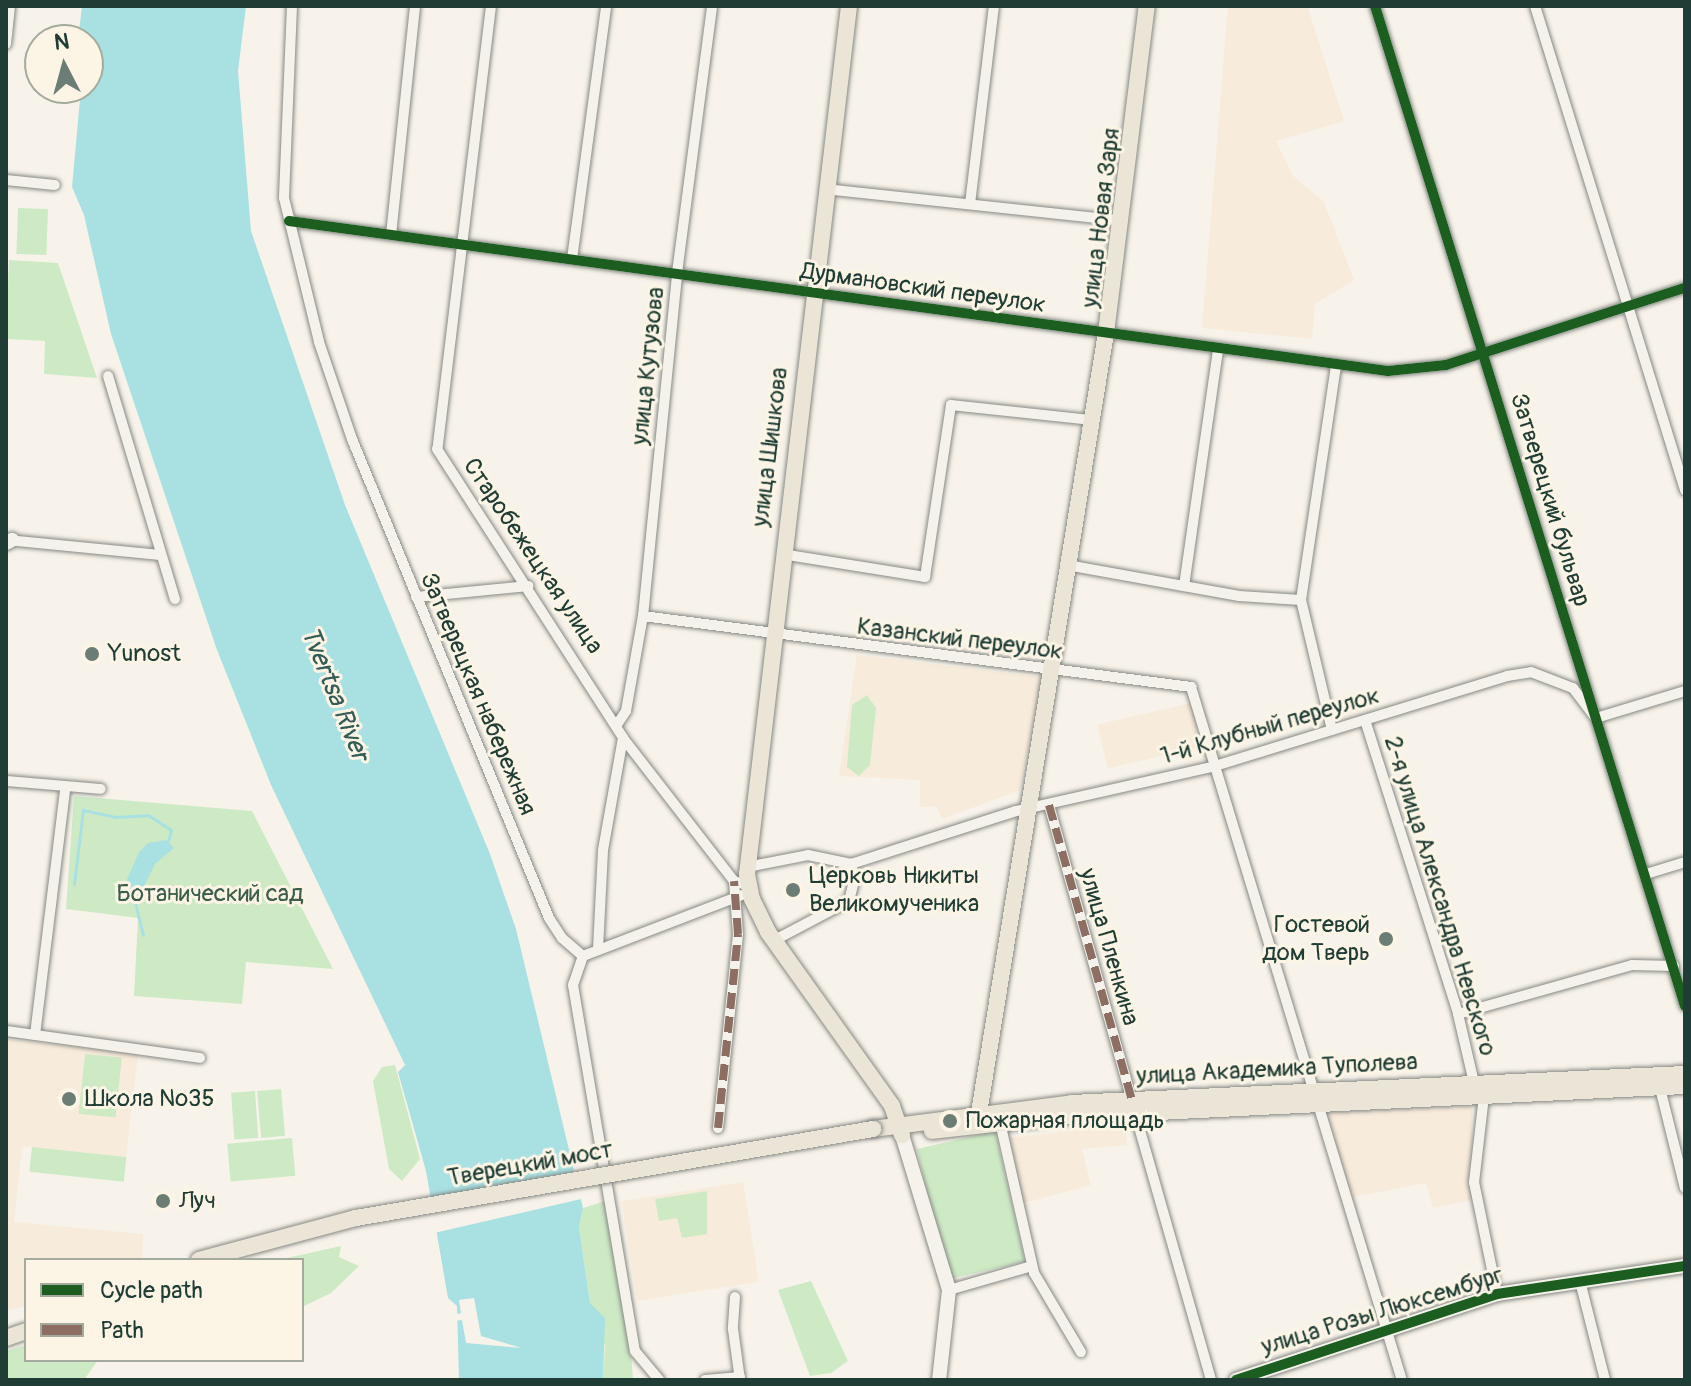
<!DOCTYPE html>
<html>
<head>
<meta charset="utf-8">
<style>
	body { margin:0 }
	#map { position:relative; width:1691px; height:1386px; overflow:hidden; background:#f7f3ea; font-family:Pangolin,sans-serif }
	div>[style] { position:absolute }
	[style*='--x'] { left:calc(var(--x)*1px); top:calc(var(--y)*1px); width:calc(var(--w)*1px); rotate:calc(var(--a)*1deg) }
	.built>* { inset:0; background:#f7ebdb; transform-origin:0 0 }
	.green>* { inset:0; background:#ceeac5; transform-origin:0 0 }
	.water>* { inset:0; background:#a9e0e2 }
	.pier>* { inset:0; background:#f7f3ea; transform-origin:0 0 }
	.stream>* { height:3px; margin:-1.5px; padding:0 1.5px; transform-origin:1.5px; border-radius:1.5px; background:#a9e0e2 }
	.roads { filter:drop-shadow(0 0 2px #868984) drop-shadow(0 0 2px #868984) }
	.street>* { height:10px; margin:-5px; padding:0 5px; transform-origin:5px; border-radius:5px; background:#f5f2ec }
	.secondary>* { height:14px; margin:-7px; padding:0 7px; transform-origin:7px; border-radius:7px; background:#f5f2ec }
	.primary>* { height:16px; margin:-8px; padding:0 8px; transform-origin:8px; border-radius:8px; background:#eae5d6 }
	.bridges { filter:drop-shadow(0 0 2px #868984) drop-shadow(0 0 2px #868984) }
	.primary-bridge>* { height:16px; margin:-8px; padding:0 8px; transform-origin:8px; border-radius:8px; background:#eae5d6 }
	.quiet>* { height:8px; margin-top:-4px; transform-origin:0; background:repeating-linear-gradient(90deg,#8d6e63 0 16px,transparent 0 24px) }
	.cycleway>* { height:10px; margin:-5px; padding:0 5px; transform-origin:5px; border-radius:5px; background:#1b5e20 }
	.dots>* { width:22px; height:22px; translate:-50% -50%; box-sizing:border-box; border:4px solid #fcf5e5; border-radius:50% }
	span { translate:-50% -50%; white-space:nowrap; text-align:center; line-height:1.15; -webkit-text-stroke:6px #fcf5e5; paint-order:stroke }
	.street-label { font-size:24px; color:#1f3d34 }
	.poi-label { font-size:24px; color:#1f3d34 }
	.left { translate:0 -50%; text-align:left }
	.right { translate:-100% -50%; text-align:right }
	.park-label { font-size:24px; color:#3b5e4b }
	.water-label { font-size:26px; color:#345c56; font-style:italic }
	.frame { position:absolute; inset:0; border:8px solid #1f3d34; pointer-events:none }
	.legend { position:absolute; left:24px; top:1258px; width:280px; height:104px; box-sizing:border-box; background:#fcf5e5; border:2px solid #a4ab9e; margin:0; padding:10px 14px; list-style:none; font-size:24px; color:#1f3d34 }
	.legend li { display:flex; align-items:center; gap:16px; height:40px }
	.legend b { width:40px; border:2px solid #a4ab9e }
	.north { position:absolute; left:24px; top:24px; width:80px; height:80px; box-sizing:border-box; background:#fcf5e5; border:2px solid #a4ab9e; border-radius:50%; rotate:354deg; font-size:22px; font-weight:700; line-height:32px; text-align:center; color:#1f3d34 }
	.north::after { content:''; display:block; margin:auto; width:28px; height:36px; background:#6b7d74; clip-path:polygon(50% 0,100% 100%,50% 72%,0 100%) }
</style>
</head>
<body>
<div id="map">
	<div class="built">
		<i style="clip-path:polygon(1228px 6px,1308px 8px,1344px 121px,1276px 141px,1293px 176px,1324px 202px,1354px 280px,1315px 304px,1312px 339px,1202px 328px)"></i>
		<i style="clip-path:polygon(857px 655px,1042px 677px,1020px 790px,942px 819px,936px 806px,920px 807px,920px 780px,839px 776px)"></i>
		<i style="left:1191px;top:703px;width:45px;height:96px;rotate:77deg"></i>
		<i style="clip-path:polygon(6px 1039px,138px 1054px,126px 1157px,22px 1146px,14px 1222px,143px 1234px,142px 1260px,26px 1260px,26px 1306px,6px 1311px)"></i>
		<i style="clip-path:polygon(1472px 1107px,1473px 1200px,1433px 1208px,1426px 1183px,1353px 1197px,1327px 1116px,1333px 1112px)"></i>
		<i style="clip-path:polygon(1125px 1125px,1127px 1145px,1082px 1149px,1091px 1185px,1024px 1203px,1007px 1138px)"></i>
		<i style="left:743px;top:1182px;width:101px;height:123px;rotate:81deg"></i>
	</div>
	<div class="green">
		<i style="left:18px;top:208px;width:30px;height:46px;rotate:2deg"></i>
		<i style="clip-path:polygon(9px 260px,58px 263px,97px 378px,44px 374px,45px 341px,6px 339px)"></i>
		<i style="clip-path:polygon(867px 695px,876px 708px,870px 765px,859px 776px,847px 767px,852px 705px)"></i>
		<i style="clip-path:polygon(74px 796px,252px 811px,333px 969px,246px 962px,242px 1004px,134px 996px,138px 918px,66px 909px)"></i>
		<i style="left:85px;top:1054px;width:37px;height:60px;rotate:6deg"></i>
		<i style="clip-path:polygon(395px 1065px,420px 1159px,402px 1181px,389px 1169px,373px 1081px,382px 1067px)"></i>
		<i style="left:281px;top:1089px;width:47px;height:24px;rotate:85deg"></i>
		<i style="left:255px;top:1091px;width:47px;height:24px;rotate:86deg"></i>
		<i style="left:995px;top:1131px;width:134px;height:80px;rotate:77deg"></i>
		<i style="left:292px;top:1138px;width:38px;height:65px;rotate:85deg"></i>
		<i style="left:32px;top:1147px;width:95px;height:25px;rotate:6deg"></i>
		<i style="clip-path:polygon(707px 1191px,707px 1234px,682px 1238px,677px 1218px,659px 1221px,655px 1199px)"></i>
		<i style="clip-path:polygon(605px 1201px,631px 1351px,633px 1380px,603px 1380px,605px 1345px,590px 1303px,579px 1227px,583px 1208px)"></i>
		<i style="clip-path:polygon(341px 1246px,339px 1257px,359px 1266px,331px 1293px,302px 1307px,302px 1260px,278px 1260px)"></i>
		<i style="clip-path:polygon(811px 1281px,848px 1361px,831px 1373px,810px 1376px,778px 1290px)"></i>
		<i style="clip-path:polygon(26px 1345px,26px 1360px,98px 1360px,84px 1380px,6px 1380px,6px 1351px)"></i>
	</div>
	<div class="water">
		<i style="clip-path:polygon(82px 6px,246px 6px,238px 71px,251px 231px,345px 505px,490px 854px,516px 929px,583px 1208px,579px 1227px,590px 1303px,605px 1318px,603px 1380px,459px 1380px,457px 1306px,448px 1298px,426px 1171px,398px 1072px,405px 1065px,271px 785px,217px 650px,111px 334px,84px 215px,72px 187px,81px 88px,88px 88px,88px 40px,78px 40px)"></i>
		<i style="clip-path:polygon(166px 840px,174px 848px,155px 864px,138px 899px,128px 897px,126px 882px,139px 852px,148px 843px)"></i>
	</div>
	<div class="pier">
		<i style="left:578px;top:1171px;width:28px;height:154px;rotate:77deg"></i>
		<i style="clip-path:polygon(474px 1298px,481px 1336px,522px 1348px,466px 1343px,462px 1320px,454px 1321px,454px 1315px,461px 1313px,459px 1300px)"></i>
	</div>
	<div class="stream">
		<i style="--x:74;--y:884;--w:75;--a:-83.1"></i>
		<i style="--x:83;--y:810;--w:33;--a:12"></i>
		<i style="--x:115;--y:817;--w:33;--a:-3"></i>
		<i style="--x:148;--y:815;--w:27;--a:33"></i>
		<i style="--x:171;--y:830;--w:11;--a:105"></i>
		<i style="--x:134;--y:899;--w:37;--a:76"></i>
	</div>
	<div class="roads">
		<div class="street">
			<i style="--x:292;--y:6;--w:192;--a:92.4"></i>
			<i style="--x:284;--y:198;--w:148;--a:76.3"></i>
			<i style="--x:319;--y:342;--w:102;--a:71.2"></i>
			<i style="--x:352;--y:439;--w:518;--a:67.64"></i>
			<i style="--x:549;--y:918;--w:24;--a:57"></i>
			<i style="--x:562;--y:938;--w:28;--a:41"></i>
			<i style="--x:491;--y:6;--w:446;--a:96.9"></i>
			<i style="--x:437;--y:449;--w:344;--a:57.2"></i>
			<i style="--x:623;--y:738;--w:181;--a:52.2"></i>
			<i style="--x:734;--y:881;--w:16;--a:18"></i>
			<i style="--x:1375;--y:6;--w:1047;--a:72.78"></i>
			<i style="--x:1535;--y:6;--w:507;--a:72.78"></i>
			<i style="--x:6;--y:44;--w:38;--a:-84"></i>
			<i style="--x:6;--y:180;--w:49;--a:5.8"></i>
			<i style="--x:825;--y:189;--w:299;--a:6.1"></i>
			<i style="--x:970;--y:204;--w:199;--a:-83.1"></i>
			<i style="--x:289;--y:221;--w:1109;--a:7.77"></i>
			<i style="--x:1388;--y:371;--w:58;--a:-5.9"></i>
			<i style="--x:1446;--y:365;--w:251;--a:-17.9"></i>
			<i style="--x:391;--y:235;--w:230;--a:-84"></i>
			<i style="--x:572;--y:259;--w:255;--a:-82.3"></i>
			<i style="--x:108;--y:376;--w:233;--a:73.3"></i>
			<i style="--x:7;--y:540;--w:154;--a:5.6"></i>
			<i style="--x:782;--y:554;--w:145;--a:9.1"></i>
			<i style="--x:925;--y:577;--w:174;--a:-81.4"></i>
			<i style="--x:951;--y:405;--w:142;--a:6.1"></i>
			<i style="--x:1067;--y:565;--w:175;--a:10.2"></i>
			<i style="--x:1239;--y:596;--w:62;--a:3.7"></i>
			<i style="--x:1184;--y:586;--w:237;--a:-81.8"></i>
			<i style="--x:416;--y:597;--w:113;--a:-5.6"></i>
			<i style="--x:643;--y:616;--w:553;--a:7.38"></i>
			<i style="--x:1191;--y:687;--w:423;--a:73.1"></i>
			<i style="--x:1365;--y:720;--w:308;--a:72.4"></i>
			<i style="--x:1458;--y:1014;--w:71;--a:76.9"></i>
			<i style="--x:616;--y:726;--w:18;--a:-56"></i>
			<i style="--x:626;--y:711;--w:97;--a:-79.9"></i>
			<i style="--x:643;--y:616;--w:345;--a:-84.3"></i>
			<i style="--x:677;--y:273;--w:269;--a:-82.5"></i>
			<i style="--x:1332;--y:730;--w:134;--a:-103.4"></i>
			<i style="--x:1301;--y:600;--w:236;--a:-81.5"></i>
			<i style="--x:6;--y:781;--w:95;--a:4.8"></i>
			<i style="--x:1049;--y:805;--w:306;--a:74.3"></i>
			<i style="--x:747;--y:867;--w:62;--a:-11.1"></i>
			<i style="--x:808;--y:855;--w:44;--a:11.8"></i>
			<i style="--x:851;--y:864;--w:173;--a:-17.8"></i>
			<i style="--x:1016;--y:811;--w:204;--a:-12.7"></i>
			<i style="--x:1215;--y:766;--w:306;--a:-17.1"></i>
			<i style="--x:1507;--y:676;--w:24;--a:-9"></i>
			<i style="--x:1531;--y:672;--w:45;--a:20.9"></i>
			<i style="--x:1573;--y:688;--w:38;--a:53"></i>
			<i style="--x:1596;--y:718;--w:93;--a:-16.9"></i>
			<i style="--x:1646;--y:874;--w:41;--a:-17.1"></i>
			<i style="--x:773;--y:941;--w:86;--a:-27.8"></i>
			<i style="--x:849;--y:901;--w:25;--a:-76"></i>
			<i style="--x:855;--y:877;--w:14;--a:-107"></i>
			<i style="--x:598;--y:949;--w:99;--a:-87.1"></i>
			<i style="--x:603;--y:850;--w:114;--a:-79.9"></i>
			<i style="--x:583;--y:956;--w:31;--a:109"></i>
			<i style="--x:573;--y:985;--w:371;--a:80.4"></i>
			<i style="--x:635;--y:1351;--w:38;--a:50"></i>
			<i style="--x:583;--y:956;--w:170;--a:-21"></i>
			<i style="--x:1458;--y:1014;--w:181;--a:-15.7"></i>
			<i style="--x:1632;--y:965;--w:42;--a:1.4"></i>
			<i style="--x:6;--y:1031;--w:196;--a:7.9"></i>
			<i style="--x:35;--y:1035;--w:248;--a:-83"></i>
			<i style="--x:1660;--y:1088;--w:103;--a:76"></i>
			<i style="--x:1484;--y:1096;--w:87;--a:96.6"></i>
			<i style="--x:1474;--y:1182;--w:114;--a:78.4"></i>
			<i style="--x:1318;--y:1104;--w:288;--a:73.1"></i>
			<i style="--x:1135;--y:1113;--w:278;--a:74.1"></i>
			<i style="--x:1000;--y:1122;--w:155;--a:77.3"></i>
			<i style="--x:1034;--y:1273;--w:92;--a:59.3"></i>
			<i style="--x:718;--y:1128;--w:195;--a:-84.1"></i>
			<i style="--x:738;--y:934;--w:53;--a:-94.3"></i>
			<i style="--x:1580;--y:1281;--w:102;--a:75.8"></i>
			<i style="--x:949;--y:1290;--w:86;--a:-16.1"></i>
			<i style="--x:735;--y:1297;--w:32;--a:94"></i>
			<i style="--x:733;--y:1329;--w:51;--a:82.2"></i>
			<i style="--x:705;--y:1380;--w:35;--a:-5"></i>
		</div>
		<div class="secondary">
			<i style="--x:6;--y:543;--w:7;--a:-27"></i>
			<i style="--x:902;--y:1135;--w:162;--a:73.1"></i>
			<i style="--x:949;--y:1290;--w:91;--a:96.3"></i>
			<i style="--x:1236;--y:1380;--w:275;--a:-18.2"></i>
			<i style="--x:1497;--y:1294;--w:190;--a:-8.5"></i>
		</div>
		<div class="primary">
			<i style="--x:849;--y:6;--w:874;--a:96.7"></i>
			<i style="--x:747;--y:874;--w:25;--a:79"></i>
			<i style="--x:752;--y:899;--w:37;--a:64"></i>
			<i style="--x:768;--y:932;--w:214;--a:54.5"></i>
			<i style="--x:892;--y:1106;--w:31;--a:71"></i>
			<i style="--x:977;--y:1125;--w:802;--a:-80.75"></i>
			<i style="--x:1106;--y:333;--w:330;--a:-82.9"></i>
			<i style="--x:873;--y:1129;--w:201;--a:-7.4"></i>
			<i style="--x:1072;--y:1103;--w:614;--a:-2.71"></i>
			<i style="--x:932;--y:1131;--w:126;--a:-6.4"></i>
			<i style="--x:1057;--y:1117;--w:629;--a:-2.83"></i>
			<i style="--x:6;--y:1338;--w:21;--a:-19"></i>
		</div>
	</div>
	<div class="bridges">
		<div class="primary-bridge">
			<i style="--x:199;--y:1260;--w:163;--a:-15"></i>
			<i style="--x:356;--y:1218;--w:525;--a:-9.77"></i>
		</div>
	</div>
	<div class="quiet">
		<i style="--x:1049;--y:805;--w:306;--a:74.3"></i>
		<i style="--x:718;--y:1128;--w:195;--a:-84.1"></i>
		<i style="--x:738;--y:934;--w:53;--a:-94.3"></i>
	</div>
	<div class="cycleway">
		<i style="--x:1375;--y:6;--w:1047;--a:72.78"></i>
		<i style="--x:289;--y:221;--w:1109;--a:7.77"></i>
		<i style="--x:1388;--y:371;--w:58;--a:-5.9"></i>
		<i style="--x:1446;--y:365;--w:251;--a:-17.9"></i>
		<i style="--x:1236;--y:1380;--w:275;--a:-18.2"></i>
		<i style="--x:1497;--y:1294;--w:190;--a:-8.5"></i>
	</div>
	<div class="dots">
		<i style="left:92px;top:654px;background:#6b7d74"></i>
		<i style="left:793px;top:890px;background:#6b7d74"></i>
		<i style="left:1386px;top:939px;background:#6b7d74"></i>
		<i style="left:69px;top:1099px;background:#6b7d74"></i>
		<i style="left:950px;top:1121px;background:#6b7d74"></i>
		<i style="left:163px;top:1201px;background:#6b7d74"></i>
	</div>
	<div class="street-label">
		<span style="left:1101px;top:218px;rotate:-83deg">улица Новая Заря</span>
		<span style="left:923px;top:288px;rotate:8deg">Дурмановский переулок</span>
		<span style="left:648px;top:366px;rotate:-84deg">улица Кутузова</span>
		<span style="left:770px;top:447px;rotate:-83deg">улица Шишкова</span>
		<span style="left:1550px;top:500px;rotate:73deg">Затверецкий бульвар</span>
		<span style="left:533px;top:556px;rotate:56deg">Старобежецкая улица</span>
		<span style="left:960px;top:639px;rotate:7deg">Казанский переулок</span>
		<span style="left:478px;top:694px;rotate:67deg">Затверецкая набережная</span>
		<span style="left:1270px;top:726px;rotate:-16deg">1-й Клубный переулок</span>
		<span style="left:1440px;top:896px;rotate:73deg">2-я улица Александра Невского</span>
		<span style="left:1109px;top:947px;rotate:74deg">улица Пленкина</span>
		<span style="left:1277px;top:1069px;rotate:-3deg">улица Академика Туполева</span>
		<span style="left:530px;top:1164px;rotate:-10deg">Тверецкий мост</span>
		<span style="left:1382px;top:1311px;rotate:-17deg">улица Розы Люксембург</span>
	</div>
	<div class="poi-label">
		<span class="left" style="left:108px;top:654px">Yunost</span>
		<span class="left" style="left:809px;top:890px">Церковь Никиты<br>Великомученика</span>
		<span class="right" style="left:1370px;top:939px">Гостевой<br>дом Тверь</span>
		<span class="left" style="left:85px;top:1099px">Школа №35</span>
		<span class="left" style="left:966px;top:1121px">Пожарная площадь</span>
		<span class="left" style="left:179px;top:1201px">Луч</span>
	</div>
	<div class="park-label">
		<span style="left:210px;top:894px">Ботанический сад</span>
	</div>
	<div class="water-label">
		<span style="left:334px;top:694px;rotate:68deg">Tvertsa River</span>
	</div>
	<div class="frame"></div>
	<ul class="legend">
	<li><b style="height:10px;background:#1b5e20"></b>Cycle path</li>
	<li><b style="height:10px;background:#8d6e63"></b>Path</li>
	</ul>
	<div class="north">N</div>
</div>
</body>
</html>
